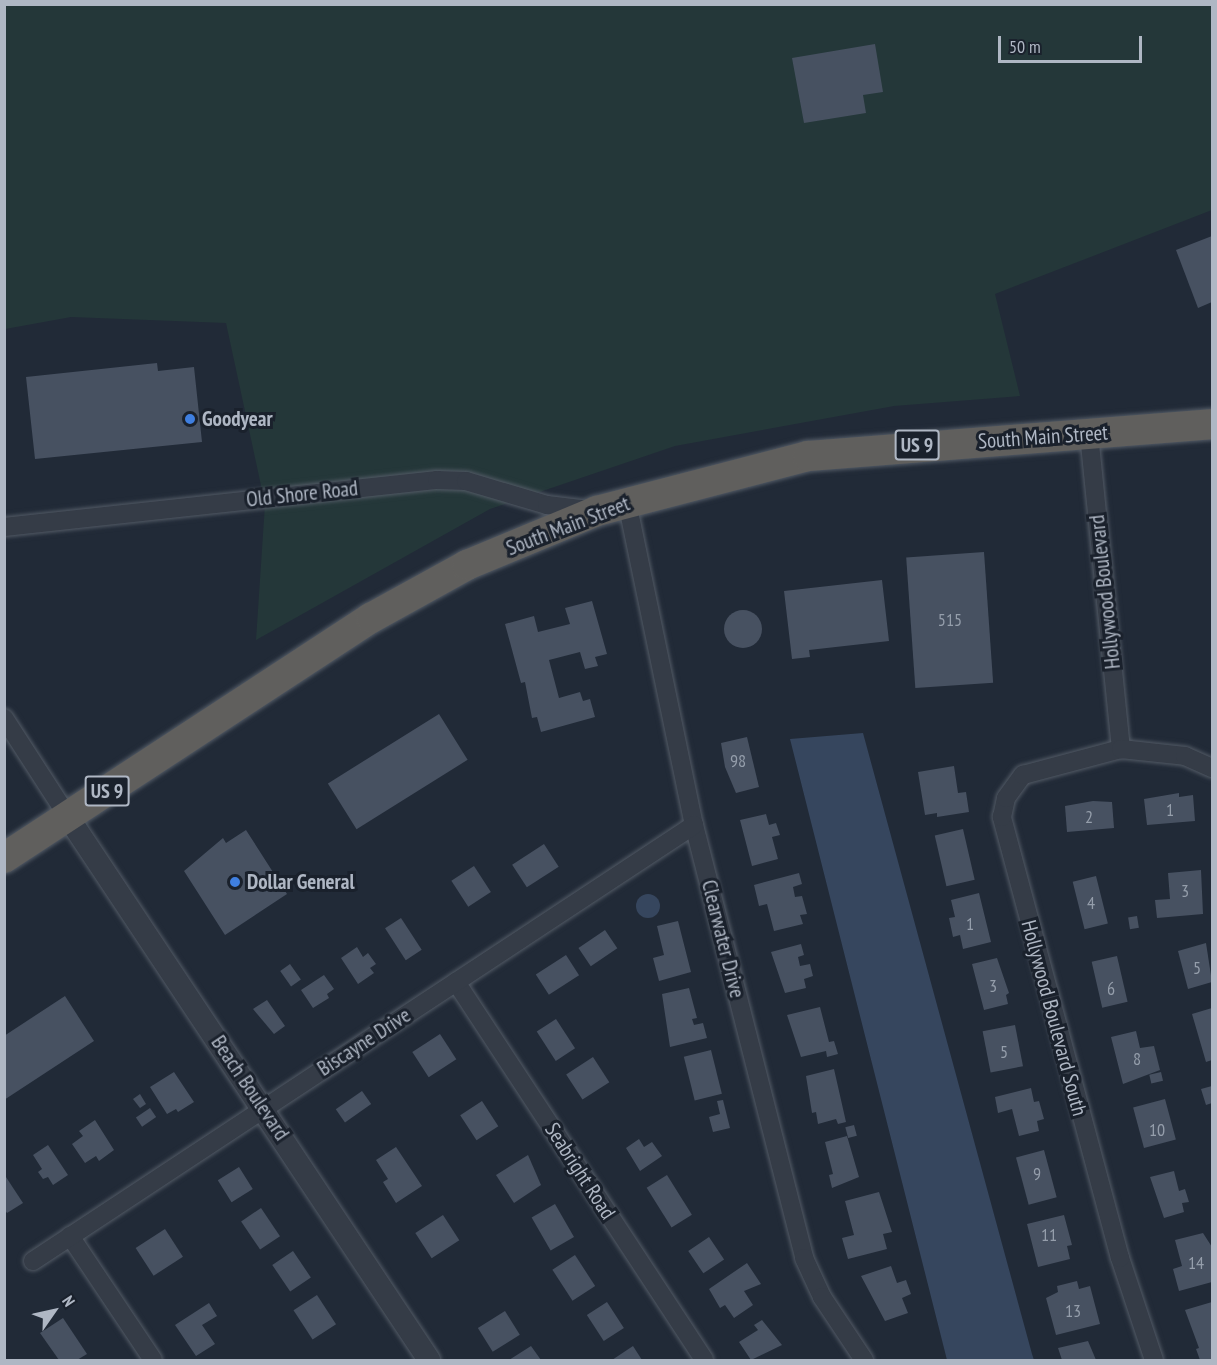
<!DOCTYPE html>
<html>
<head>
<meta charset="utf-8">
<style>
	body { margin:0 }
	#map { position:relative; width:1217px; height:1365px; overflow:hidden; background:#212a37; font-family:"PT Sans Narrow",sans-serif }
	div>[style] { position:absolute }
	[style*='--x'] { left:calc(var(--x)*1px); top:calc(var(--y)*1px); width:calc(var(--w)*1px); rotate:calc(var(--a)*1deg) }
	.green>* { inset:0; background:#243739 }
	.water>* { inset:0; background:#36465e }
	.round { border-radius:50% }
	.building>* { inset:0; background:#475161; transform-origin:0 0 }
	.roads { filter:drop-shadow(0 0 2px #525a65) drop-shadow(0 0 2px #525a65) }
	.minor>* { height:18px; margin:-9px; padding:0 9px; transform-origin:9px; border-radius:9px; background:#353c47 }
	.tertiary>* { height:22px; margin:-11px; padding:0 11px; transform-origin:11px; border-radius:11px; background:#353c47 }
	.trunk>* { height:30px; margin:-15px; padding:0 15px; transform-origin:15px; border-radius:15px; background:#605f5d }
	.dots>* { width:16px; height:16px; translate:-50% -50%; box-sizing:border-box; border:3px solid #1a212c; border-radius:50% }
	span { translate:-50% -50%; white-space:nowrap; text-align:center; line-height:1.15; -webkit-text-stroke:6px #1a212c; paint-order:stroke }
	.number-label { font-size:18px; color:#959eab }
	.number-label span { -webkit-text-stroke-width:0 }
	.shield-label span { padding:2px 4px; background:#1a212c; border:2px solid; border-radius:4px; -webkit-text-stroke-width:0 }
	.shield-label { font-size:20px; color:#afb7c4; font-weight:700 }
	.poi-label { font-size:21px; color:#afb7c4; font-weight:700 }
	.left { translate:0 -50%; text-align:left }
	.street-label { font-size:21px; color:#afb7c4 }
	.frame { position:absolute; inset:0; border:6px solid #afb7c4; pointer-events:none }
	.north { position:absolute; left:24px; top:1281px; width:60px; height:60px; -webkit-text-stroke:4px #1a212c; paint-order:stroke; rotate:56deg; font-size:16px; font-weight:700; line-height:24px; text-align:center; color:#afb7c4 }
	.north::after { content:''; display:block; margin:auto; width:21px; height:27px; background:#afb7c4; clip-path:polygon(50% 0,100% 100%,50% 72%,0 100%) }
	.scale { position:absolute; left:998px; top:36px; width:144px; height:27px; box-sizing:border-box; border:3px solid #afb7c4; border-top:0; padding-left:8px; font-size:18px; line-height:21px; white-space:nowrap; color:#afb7c4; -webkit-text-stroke:4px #1a212c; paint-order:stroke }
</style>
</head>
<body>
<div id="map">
	<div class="green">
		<i style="clip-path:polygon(5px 5px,1212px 5px,1212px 210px,995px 294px,1020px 396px,894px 406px,675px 446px,490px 509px,256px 640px,265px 504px,226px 323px,71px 317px,5px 329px)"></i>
	</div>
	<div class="water">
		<i style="clip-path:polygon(863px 733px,1032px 1354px,1034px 1360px,947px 1360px,790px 739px)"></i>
		<i class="round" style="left:636px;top:894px;width:24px;height:24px"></i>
	</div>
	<div class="building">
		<i style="clip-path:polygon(875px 44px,883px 92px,863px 95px,866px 113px,804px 123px,792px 58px)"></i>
		<i style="clip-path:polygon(1212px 236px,1212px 302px,1198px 308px,1176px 250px)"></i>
		<i style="clip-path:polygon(157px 363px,158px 371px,194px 367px,202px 442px,35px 459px,26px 377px)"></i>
		<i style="left:984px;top:552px;width:131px;height:78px;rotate:86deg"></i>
		<i style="clip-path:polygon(882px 580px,889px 641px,809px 650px,810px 657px,792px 659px,784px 591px)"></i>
		<i style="clip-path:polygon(592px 601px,607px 654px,595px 657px,598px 666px,585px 669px,580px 652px,549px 660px,559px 698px,580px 692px,583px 701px,590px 699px,595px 717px,541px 732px,537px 717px,532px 718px,525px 682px,521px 683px,505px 624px,534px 616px,538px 632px,570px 624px,565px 608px)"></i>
		<i class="round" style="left:724px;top:610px;width:38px;height:38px"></i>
		<i style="left:439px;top:714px;width:54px;height:131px;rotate:58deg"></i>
		<i style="clip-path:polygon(747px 737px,759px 787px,736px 793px,725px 767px,721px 743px)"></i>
		<i style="clip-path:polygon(954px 766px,958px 793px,966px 792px,969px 812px,937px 817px,937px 813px,925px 815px,918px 772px)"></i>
		<i style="clip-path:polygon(1179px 793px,1179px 797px,1193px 795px,1195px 821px,1147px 825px,1144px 799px)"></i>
		<i style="clip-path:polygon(1093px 801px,1112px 802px,1114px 828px,1067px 832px,1065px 806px)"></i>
		<i style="clip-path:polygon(766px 814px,769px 825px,776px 823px,780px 835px,772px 837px,778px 859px,752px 866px,740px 820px)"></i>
		<i style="left:963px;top:829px;width:52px;height:29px;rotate:77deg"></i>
		<i style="clip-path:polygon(246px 830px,287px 894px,225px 935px,184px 871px,223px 838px,226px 843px)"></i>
		<i style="left:544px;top:844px;width:27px;height:38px;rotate:57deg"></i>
		<i style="left:474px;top:866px;width:31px;height:27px;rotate:57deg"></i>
		<i style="clip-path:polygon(1201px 870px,1203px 914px,1157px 918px,1155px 900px,1170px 899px,1168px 873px)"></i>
		<i style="clip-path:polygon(799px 873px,802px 884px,793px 887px,795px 897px,802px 896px,807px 914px,800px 915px,803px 924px,774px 931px,767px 904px,759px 906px,754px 885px)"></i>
		<i style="left:1096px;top:876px;width:49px;height:24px;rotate:76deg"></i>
		<i style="clip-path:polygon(979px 893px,991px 942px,963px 949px,960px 935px,953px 937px,949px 918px,955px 917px,951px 900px)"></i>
		<i style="left:1137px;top:916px;width:12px;height:9px;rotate:81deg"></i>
		<i style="left:401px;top:918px;width:38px;height:19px;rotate:57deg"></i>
		<i style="clip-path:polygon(678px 921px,691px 972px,659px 981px,653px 958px,664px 955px,657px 926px)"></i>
		<i style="left:605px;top:930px;width:22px;height:32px;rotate:56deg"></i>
		<i style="clip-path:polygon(1206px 943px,1212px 982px,1188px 989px,1178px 951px)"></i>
		<i style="clip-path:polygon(801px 944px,804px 955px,798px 957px,800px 966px,810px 964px,813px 976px,804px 979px,806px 988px,785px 993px,771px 952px)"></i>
		<i style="clip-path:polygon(357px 947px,363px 957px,368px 953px,376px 964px,370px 968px,374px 973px,358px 984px,341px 958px)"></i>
		<i style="left:566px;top:955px;width:24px;height:36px;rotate:57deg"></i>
		<i style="left:1117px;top:956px;width:47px;height:26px;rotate:77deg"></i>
		<i style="clip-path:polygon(997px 958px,1009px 993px,1006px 995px,1008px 1004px,984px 1010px,972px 964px)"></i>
		<i style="left:290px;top:964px;width:19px;height:12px;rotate:55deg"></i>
		<i style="clip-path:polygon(324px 975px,334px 989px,327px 994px,329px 998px,313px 1008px,301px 990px)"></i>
		<i style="clip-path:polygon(689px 988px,697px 1018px,692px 1019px,694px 1025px,703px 1023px,707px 1038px,670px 1047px,662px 994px)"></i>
		<i style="clip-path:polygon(65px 996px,94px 1041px,4px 1100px,4px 1036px)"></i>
		<i style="clip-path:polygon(267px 1000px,285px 1026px,274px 1034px,253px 1009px)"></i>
		<i style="clip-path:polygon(820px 1007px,829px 1042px,834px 1041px,838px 1054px,827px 1057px,826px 1051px,801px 1057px,787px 1015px)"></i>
		<i style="clip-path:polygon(1212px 1008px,1212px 1060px,1206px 1062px,1192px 1014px)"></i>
		<i style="left:556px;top:1019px;width:35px;height:23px;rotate:57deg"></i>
		<i style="left:1015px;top:1025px;width:42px;height:33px;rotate:79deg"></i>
		<i style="clip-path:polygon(1136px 1031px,1140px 1048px,1154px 1046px,1160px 1070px,1123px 1084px,1111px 1037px)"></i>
		<i style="left:440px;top:1034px;width:30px;height:33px;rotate:57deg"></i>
		<i style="left:711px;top:1050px;width:45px;height:28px;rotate:76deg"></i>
		<i style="left:593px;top:1057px;width:30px;height:32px;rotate:57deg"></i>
		<i style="clip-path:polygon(834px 1069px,846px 1122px,838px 1124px,836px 1119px,818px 1124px,816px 1112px,812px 1113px,806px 1076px)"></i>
		<i style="clip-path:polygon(174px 1072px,194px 1102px,178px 1112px,176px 1109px,167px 1114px,150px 1087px)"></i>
		<i style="left:1161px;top:1072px;width:9px;height:12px;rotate:77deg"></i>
		<i style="clip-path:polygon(1212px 1086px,1212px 1103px,1206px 1105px,1201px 1089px)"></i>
		<i style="clip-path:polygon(1031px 1088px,1034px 1102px,1039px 1101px,1044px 1119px,1037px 1121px,1039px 1131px,1019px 1136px,1012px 1109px,998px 1113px,995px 1097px)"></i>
		<i style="left:362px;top:1091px;width:16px;height:32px;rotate:55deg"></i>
		<i style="clip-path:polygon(140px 1094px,146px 1104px,140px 1108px,133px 1099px)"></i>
		<i style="left:1165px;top:1099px;width:42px;height:33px;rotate:75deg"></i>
		<i style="clip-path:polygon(723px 1100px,730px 1128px,713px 1132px,709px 1117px,720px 1114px,717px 1101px)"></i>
		<i style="left:482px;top:1101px;width:30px;height:26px;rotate:57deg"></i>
		<i style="left:150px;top:1108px;width:11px;height:17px;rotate:56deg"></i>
		<i style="clip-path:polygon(95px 1120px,114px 1150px,99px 1161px,96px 1156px,85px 1163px,72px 1144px,83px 1136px,79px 1131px)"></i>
		<i style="left:854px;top:1125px;width:11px;height:9px;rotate:75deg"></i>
		<i style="clip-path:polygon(847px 1136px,859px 1177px,832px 1188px,829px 1175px,833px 1174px,825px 1142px)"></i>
		<i style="clip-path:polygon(639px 1139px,644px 1147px,652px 1142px,662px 1156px,640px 1171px,626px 1148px)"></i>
		<i style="clip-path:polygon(48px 1145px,68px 1175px,53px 1185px,48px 1177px,43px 1179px,38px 1172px,42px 1169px,33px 1155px)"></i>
		<i style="clip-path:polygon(396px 1147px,422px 1186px,396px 1203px,383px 1182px,388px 1179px,376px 1160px)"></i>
		<i style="left:1044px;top:1150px;width:49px;height:29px;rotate:75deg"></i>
		<i style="clip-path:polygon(528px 1155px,541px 1185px,514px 1203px,496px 1175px)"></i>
		<i style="left:239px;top:1167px;width:26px;height:25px;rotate:58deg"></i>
		<i style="clip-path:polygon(1174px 1171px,1179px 1191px,1185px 1189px,1189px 1202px,1182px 1203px,1184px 1212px,1164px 1218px,1150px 1177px)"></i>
		<i style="clip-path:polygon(4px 1174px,23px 1203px,7px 1213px,4px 1209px)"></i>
		<i style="left:667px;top:1175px;width:47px;height:24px;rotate:58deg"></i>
		<i style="clip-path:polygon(879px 1192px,892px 1232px,883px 1234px,887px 1249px,848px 1259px,842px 1238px,854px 1235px,845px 1201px)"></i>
		<i style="left:555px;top:1204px;width:38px;height:27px;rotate:60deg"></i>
		<i style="left:261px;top:1208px;width:34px;height:24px;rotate:56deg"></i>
		<i style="left:443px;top:1215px;width:30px;height:33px;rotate:57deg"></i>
		<i style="clip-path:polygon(1064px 1215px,1072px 1245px,1067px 1246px,1070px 1259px,1038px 1267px,1027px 1224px)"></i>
		<i style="left:165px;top:1229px;width:33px;height:35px;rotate:57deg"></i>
		<i style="clip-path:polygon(1203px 1233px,1212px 1247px,1212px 1282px,1179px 1291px,1173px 1269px,1182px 1266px,1175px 1240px)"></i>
		<i style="left:709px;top:1237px;width:27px;height:25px;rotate:56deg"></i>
		<i style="left:293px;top:1251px;width:32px;height:25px;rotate:56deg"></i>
		<i style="left:575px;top:1255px;width:37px;height:27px;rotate:57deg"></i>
		<i style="clip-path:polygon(747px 1263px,761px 1284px,744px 1291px,753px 1305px,734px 1318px,725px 1305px,720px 1308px,709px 1289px)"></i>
		<i style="clip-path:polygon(891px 1266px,897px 1283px,906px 1280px,911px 1294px,902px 1298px,908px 1313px,885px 1321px,861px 1276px)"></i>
		<i style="clip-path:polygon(1077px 1281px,1079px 1289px,1090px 1286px,1100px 1324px,1056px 1335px,1046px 1298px,1058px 1292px,1057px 1286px)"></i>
		<i style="left:317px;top:1295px;width:35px;height:28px;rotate:57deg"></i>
		<i style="left:607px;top:1302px;width:31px;height:24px;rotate:57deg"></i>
		<i style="clip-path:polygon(1212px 1302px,1212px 1360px,1200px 1360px,1196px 1349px,1199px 1348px,1185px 1310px)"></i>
		<i style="clip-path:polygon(209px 1303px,217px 1316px,202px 1325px,215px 1344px,196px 1356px,175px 1325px)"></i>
		<i style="left:505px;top:1311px;width:28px;height:32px;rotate:58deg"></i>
		<i style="clip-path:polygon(63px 1318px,87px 1354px,77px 1360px,59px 1360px,40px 1333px)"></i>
		<i style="clip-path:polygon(762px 1320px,782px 1345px,751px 1360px,739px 1342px,758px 1330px,754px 1325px)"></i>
		<i style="clip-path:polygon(1088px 1341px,1096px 1360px,1062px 1360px,1058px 1348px)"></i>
		<i style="clip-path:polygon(531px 1346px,541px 1360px,509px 1360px)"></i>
		<i style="clip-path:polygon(633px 1346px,642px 1360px,612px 1360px)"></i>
	</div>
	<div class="roads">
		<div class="minor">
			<i style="--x:1089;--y:434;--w:317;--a:84.2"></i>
			<i style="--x:627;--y:502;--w:330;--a:78.3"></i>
			<i style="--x:694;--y:825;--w:447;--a:75.7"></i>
			<i style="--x:804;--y:1258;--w:43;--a:65.2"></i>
			<i style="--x:822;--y:1297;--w:76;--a:56.3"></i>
			<i style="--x:4;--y:527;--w:436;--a:-6.2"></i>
			<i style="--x:437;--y:480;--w:29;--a:2"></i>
			<i style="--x:466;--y:481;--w:84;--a:16.5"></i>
			<i style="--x:547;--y:505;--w:42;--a:6.8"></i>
			<i style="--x:4;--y:718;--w:118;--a:57.1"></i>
			<i style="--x:456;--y:982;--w:452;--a:56.7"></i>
			<i style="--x:70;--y:1236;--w:149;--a:56.2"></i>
			<i style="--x:33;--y:1261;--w:792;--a:-33.41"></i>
			<i style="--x:1154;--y:1360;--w:108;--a:-108.4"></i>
			<i style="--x:1120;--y:1258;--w:457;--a:-105"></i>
			<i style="--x:1002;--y:817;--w:19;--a:-78"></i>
			<i style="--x:1006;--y:798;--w:29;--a:-54"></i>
			<i style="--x:1023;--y:775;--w:101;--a:-14.9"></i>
			<i style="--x:1121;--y:749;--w:64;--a:6.2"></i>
			<i style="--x:1185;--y:756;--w:30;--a:24"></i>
		</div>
		<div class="tertiary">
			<i style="--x:68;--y:817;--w:652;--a:56.38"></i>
		</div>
		<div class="trunk">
			<i style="--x:4;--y:858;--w:439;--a:-33.2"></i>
			<i style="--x:371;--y:618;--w:110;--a:-28.9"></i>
			<i style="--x:467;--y:565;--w:141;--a:-22.6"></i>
			<i style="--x:597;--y:511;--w:218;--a:-14.6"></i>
			<i style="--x:808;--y:456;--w:405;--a:-4.5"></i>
		</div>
	</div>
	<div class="dots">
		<i style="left:190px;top:419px;background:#3f7fe0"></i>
		<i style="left:235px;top:882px;background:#3f7fe0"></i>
	</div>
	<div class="number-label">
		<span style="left:950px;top:620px">515</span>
		<span style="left:738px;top:761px">98</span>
		<span style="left:1170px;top:810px">1</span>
		<span style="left:1089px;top:817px">2</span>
		<span style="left:1185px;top:891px">3</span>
		<span style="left:1091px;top:903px">4</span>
		<span style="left:970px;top:924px">1</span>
		<span style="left:1197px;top:968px">5</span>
		<span style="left:993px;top:986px">3</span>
		<span style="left:1111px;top:989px">6</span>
		<span style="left:1004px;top:1052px">5</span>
		<span style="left:1137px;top:1059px">8</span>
		<span style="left:1157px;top:1130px">10</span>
		<span style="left:1037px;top:1174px">9</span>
		<span style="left:1049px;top:1235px">11</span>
		<span style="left:1196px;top:1263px">14</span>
		<span style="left:1073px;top:1311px">13</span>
	</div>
	<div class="shield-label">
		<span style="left:917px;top:445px">US 9</span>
		<span style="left:107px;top:791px">US 9</span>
	</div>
	<div class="poi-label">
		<span class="left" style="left:202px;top:419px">Goodyear</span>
		<span class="left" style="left:247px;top:882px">Dollar General</span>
	</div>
	<div class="street-label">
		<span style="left:1043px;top:437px;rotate:-4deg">South Main Street</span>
		<span style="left:302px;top:494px;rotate:-6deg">Old Shore Road</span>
		<span style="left:568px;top:526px;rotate:-21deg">South Main Street</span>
		<span style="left:1105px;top:592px;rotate:-96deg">Hollywood Boulevard</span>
		<span style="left:723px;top:939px;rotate:76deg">Clearwater Drive</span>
		<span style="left:1054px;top:1018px;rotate:75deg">Hollywood Boulevard South</span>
		<span style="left:364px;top:1042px;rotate:-33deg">Biscayne Drive</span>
		<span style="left:250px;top:1088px;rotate:56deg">Beach Boulevard</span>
		<span style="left:580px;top:1171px;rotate:57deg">Seabright Road</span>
	</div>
	<div class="frame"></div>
	<div class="north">N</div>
	<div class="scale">50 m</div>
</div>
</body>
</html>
